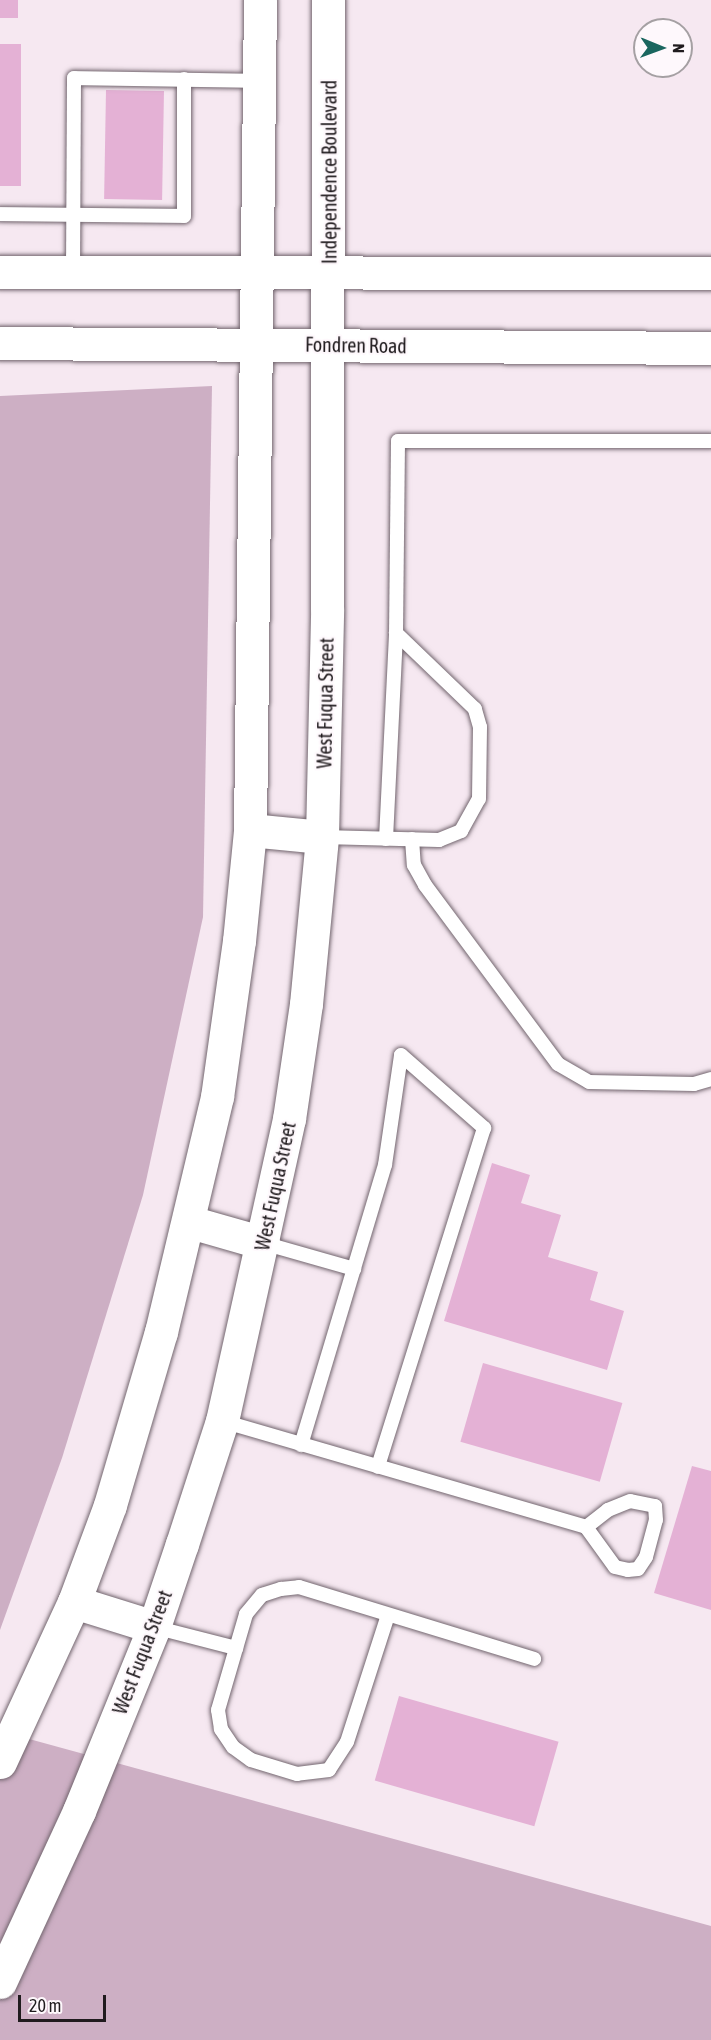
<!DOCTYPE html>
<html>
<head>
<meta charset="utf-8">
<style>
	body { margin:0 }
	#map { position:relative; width:711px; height:2040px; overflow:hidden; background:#f6e8f1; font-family:"Asap Condensed",sans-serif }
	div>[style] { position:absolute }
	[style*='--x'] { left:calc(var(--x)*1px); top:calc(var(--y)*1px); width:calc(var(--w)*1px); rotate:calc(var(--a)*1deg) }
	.green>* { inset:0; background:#cdafc4 }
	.building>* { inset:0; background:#e4b1d5; transform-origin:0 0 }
	.roads { filter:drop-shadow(0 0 2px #72656e) drop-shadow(0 0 2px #72656e) }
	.service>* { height:14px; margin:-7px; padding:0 7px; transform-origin:7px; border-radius:7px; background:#fff }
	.secondary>* { height:33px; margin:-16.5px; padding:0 16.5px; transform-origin:16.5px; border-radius:16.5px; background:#fff }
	span { translate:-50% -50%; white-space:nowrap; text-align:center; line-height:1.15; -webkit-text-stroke:4.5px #fef8fc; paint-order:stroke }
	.street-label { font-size:20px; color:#201b1e }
	.north { position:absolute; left:633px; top:18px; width:60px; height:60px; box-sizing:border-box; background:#fef8fc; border:2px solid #a5a0a3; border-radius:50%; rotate:91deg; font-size:16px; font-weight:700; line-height:24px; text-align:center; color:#201b1e }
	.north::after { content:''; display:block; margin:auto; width:21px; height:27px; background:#1a665f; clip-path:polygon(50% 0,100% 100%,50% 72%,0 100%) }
	.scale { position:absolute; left:18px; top:1995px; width:88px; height:27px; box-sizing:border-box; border:3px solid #201b1e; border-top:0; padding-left:8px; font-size:18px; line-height:21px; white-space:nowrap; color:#201b1e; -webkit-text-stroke:4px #fef8fc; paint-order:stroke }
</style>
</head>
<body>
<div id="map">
	<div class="green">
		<i style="clip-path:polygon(212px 386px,203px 917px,143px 1195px,62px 1458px,0 1630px,0 396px)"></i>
		<i style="clip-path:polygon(0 1731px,711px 1926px,711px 2040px,0 2040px)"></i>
	</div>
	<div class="building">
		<i style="left:0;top:0;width:18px;height:18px"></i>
		<i style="left:0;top:44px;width:21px;height:142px"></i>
		<i style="left:106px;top:90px;width:58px;height:109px;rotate:1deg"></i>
		<i style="clip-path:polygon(492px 1163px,530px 1175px,521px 1203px,561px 1215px,548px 1257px,598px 1272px,590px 1300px,624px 1311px,607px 1370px,444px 1321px)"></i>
		<i style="left:483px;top:1363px;width:145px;height:82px;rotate:16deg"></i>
		<i style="clip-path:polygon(692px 1466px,711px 1471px,711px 1610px,654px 1593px)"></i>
		<i style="left:399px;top:1696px;width:166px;height:88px;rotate:16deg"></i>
	</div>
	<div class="roads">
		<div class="service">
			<i style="--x:0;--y:214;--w:184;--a:0.6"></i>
			<i style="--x:184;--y:216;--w:137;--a:-90"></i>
			<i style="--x:73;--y:272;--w:194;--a:-89.7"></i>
			<i style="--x:74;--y:78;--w:186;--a:0.9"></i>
			<i style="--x:322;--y:837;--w:117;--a:1.5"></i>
			<i style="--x:439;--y:840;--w:24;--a:-22"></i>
			<i style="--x:461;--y:831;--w:37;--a:-61"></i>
			<i style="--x:479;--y:799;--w:72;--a:-89.2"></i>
			<i style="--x:480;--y:727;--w:19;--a:-106"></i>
			<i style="--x:475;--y:709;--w:110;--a:-136.1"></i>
			<i style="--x:386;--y:839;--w:206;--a:-87.2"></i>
			<i style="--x:396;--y:633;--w:192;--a:-89.4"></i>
			<i style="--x:398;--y:441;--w:313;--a:0"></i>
			<i style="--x:412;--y:839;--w:26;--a:86"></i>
			<i style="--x:414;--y:865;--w:23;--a:61"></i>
			<i style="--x:425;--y:885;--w:223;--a:53.4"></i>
			<i style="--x:558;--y:1064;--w:36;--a:30"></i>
			<i style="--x:589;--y:1082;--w:105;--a:1.1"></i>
			<i style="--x:694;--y:1084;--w:18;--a:-16"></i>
			<i style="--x:263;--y:1243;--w:95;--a:15.9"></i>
			<i style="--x:222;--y:1421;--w:379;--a:16.2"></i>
			<i style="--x:586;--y:1527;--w:49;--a:54.1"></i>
			<i style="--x:615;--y:1567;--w:13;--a:13"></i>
			<i style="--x:628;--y:1570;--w:10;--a:-6"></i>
			<i style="--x:638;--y:1569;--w:14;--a:-56"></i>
			<i style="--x:646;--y:1557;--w:38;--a:-75"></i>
			<i style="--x:656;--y:1520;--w:14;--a:-94"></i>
			<i style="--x:655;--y:1506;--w:25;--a:-169"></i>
			<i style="--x:630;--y:1501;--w:24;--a:158"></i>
			<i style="--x:608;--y:1510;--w:28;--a:142"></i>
			<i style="--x:301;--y:1445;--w:292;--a:-73.3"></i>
			<i style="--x:385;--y:1165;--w:111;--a:-81.7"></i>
			<i style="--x:401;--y:1055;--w:111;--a:41.3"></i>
			<i style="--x:484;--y:1128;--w:355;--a:107.4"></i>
			<i style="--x:388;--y:1615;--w:133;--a:107.9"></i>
			<i style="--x:347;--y:1742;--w:33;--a:123"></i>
			<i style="--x:329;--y:1770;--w:32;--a:173"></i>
			<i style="--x:297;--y:1774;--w:48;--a:-163.1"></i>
			<i style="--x:251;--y:1760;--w:22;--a:-144"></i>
			<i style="--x:233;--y:1747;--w:22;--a:-124"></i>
			<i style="--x:221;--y:1729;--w:19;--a:-99"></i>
			<i style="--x:218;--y:1710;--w:100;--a:-73.7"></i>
			<i style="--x:246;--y:1614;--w:25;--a:-50"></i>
			<i style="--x:262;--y:1595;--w:20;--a:-18"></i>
			<i style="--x:281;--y:1589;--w:18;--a:-6"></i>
			<i style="--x:299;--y:1587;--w:246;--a:17"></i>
			<i style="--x:154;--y:1627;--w:85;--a:14.4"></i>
		</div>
		<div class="secondary">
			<i style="--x:0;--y:272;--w:711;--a:0.08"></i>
			<i style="--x:0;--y:343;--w:711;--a:0.4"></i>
			<i style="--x:250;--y:830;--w:72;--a:5.6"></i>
			<i style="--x:190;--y:1222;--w:76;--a:16"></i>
			<i style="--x:74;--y:1602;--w:84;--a:17.4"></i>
			<i style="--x:0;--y:1762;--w:176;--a:-65.2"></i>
			<i style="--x:74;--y:1602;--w:103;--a:-69.6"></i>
			<i style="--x:110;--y:1505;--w:180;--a:-73.6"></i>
			<i style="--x:161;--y:1332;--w:242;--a:-76.6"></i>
			<i style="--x:217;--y:1097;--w:158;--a:-82"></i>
			<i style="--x:239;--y:941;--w:112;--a:-84.3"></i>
			<i style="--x:250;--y:830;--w:830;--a:-89.31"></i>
			<i style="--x:0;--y:1982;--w:188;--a:-65.2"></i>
			<i style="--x:79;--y:1811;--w:199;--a:-67.8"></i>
			<i style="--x:154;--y:1627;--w:88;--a:-71.4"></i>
			<i style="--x:182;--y:1544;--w:129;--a:-72"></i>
			<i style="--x:222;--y:1421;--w:309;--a:-77.5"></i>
			<i style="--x:289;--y:1119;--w:116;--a:-81.6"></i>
			<i style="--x:306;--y:1004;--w:168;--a:-84.5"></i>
			<i style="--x:322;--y:837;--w:228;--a:-88.7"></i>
			<i style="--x:327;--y:609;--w:609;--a:-89.91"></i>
		</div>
	</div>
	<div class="street-label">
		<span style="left:329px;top:172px;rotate:-90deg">Independence Boulevard</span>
		<span style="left:356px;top:345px;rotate:1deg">Fondren Road</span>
		<span style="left:325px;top:703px;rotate:-89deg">West Fuqua Street</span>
		<span style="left:275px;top:1186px;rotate:-78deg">West Fuqua Street</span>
		<span style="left:142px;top:1652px;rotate:-69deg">West Fuqua Street</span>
	</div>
	<div class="north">N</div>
	<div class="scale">20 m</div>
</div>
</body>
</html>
